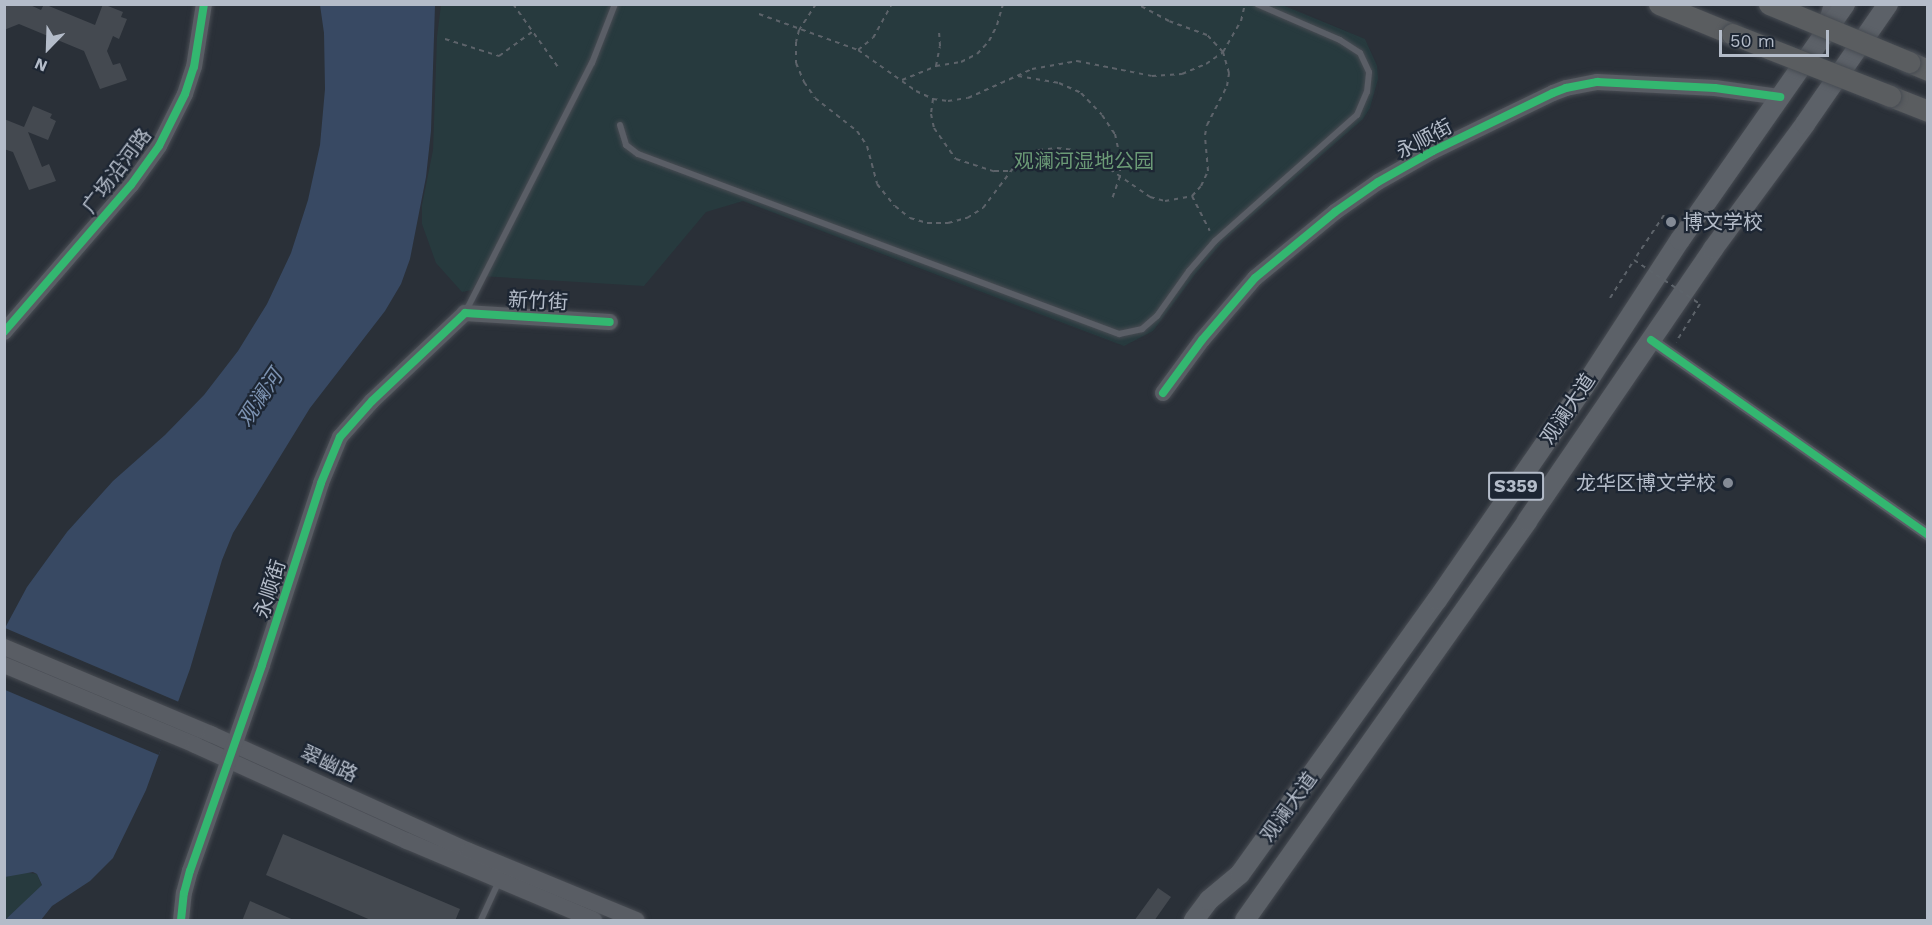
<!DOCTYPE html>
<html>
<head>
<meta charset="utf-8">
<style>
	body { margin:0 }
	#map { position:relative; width:1932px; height:925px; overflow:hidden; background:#2a3038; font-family:"Work Sans","Noto Sans SC",sans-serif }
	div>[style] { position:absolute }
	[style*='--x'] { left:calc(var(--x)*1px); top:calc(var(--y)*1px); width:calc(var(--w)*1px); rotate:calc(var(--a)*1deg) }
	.green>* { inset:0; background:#273a3e }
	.water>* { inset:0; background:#384963 }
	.pier>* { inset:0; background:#2a3038; transform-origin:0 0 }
	.building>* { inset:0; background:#444950 }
	.path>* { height:2px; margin-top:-1px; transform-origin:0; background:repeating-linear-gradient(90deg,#5d636a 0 4.5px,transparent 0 9px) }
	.roads { filter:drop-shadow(0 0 2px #484c53) drop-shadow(0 0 2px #484c53) }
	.lane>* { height:6px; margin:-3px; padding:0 3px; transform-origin:3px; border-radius:3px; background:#5a5e66 }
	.street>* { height:12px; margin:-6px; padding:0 6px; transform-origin:6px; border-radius:6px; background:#5a5e66 }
	.secondary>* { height:16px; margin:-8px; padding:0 8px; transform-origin:8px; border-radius:8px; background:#595d64 }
	.primary>* { height:20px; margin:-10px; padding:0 10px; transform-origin:10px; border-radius:10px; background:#5c6168 }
	.highway>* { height:21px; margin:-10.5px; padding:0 10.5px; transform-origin:10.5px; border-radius:10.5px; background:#5a5d60 }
	.path-bridge>* { height:2px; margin-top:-1px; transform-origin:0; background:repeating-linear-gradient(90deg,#5d636a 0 4.5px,transparent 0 9px) }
	.bridges { filter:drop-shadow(0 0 2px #474c53) drop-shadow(0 0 2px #474c53) }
	.highway-bridge>* { height:21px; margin:-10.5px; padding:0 10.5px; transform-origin:10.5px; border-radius:10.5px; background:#5a5d60 }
	.cycleway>* { height:8px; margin:-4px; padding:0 4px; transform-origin:4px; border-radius:4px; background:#33b770 }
	.dots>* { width:16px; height:16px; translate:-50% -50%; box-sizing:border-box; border:3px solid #1d2633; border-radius:50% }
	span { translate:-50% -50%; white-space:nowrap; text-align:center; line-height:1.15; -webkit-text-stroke:4.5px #1d2633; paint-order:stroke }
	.shield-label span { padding:2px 4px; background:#1d2633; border:2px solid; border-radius:4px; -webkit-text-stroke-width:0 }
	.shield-label { font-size:18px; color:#b4bcc9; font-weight:700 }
	.street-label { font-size:20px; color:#b4bcc9 }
	.park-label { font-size:20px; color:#6b9a76 }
	.poi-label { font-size:20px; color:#b4bcc9 }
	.left { translate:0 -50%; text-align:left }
	.right { translate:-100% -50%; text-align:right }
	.water-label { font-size:21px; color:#7c92b1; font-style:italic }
	.frame { position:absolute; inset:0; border:6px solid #b4bcc9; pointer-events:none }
	.north { position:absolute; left:18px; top:18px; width:60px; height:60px; -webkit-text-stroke:4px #1d2633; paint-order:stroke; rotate:203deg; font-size:16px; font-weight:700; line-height:24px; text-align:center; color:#b4bcc9 }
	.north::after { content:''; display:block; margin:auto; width:21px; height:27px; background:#b4bcc9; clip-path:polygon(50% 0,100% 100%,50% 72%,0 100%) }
	.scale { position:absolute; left:1719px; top:30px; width:110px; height:27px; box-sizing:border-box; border:3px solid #b4bcc9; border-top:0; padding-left:8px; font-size:18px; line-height:21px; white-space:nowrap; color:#b4bcc9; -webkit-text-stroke:4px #1d2633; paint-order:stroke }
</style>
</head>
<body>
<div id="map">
	<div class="green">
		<i style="clip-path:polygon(441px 5px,1282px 5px,1365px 39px,1377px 66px,1378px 79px,1370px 108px,1363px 119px,1224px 240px,1196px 273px,1153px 331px,1124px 346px,743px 201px,706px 212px,644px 286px,480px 276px,472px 290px,462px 292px,436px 263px,422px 224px,422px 205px,433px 150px,437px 37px)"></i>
		<i style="clip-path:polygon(22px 872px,37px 874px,42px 886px,5px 920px,5px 877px)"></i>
	</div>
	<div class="water">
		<i style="clip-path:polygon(320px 5px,435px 5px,431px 131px,426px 177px,410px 259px,401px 284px,385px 311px,310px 408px,233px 533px,222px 560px,190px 669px,146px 790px,113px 858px,90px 881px,52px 906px,41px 920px,5px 920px,42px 885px,37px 874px,33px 872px,5px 877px,5px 628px,27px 587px,67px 532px,113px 481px,165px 435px,204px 395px,238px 351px,267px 304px,291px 253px,308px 200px,320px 145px,325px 89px,324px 33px)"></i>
	</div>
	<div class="pier">
		<i style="left:5px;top:628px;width:191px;height:57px;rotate:23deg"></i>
	</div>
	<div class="building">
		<i style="clip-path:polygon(4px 4px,28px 4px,41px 10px,44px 4px,95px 25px,103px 4px,123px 12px,121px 17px,127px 19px,119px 39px,113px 36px,107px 51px,113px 65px,120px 63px,127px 80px,100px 89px,84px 51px,19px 24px,4px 30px)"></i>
		<i style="clip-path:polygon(33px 106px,52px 114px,50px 118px,56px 121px,48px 140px,28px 132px,42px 167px,49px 164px,56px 181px,29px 190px,13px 152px,4px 149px,4px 119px,24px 127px)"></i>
		<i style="clip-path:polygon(283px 834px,460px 909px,455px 921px,373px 921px,266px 875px)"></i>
		<i style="clip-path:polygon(1158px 888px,1171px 897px,1154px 921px,1134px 921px)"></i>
		<i style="clip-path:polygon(250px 901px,296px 921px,242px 921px)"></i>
	</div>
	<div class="path">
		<i style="--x:513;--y:4;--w:77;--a:54.5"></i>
		<i style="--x:816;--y:4;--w:31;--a:123"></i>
		<i style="--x:799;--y:30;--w:12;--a:104"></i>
		<i style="--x:796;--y:42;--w:21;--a:90"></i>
		<i style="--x:796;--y:63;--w:21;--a:67"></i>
		<i style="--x:804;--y:82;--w:19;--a:55"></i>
		<i style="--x:815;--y:98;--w:53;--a:38.2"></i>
		<i style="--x:857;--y:131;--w:18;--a:56"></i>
		<i style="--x:867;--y:146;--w:39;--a:75"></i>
		<i style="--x:877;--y:184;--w:28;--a:51"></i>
		<i style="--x:895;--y:206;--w:19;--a:39"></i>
		<i style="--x:910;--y:218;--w:18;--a:16"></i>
		<i style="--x:927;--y:223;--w:21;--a:0"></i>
		<i style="--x:948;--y:223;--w:20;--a:-15"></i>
		<i style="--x:967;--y:218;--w:19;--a:-32"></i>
		<i style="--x:983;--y:208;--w:61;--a:-52.9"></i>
		<i style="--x:1020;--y:159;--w:21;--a:-25"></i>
		<i style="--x:1039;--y:150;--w:18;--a:-6"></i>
		<i style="--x:1057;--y:148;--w:18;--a:6"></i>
		<i style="--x:1075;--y:150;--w:22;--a:24"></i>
		<i style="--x:1095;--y:159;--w:67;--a:34.6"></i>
		<i style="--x:1150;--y:197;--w:16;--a:15"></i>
		<i style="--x:1165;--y:201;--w:27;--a:-10"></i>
		<i style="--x:1192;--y:196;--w:13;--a:-48"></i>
		<i style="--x:1201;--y:186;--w:17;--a:-65"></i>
		<i style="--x:1208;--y:171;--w:36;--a:-95"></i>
		<i style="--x:1205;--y:135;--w:10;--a:-79"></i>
		<i style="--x:1207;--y:125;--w:44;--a:-62.9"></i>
		<i style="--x:1227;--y:86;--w:13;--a:-81"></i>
		<i style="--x:1229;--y:73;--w:22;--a:-106"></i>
		<i style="--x:1223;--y:52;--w:23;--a:-133"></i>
		<i style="--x:1207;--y:35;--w:40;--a:-159.8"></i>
		<i style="--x:1169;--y:21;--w:36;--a:-152"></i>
		<i style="--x:759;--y:14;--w:105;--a:20"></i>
		<i style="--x:858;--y:50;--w:71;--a:35.3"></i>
		<i style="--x:916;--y:91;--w:19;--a:25"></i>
		<i style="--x:933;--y:99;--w:15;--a:8"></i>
		<i style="--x:948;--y:101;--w:20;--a:-9"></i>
		<i style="--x:968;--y:98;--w:70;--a:-24.4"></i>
		<i style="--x:1032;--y:69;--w:46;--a:-10.1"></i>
		<i style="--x:1077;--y:61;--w:76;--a:11.3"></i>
		<i style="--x:1152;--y:76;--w:30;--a:-4"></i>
		<i style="--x:1182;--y:74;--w:26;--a:-23"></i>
		<i style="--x:1206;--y:64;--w:21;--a:-35"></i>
		<i style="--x:1223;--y:52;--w:36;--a:-60"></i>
		<i style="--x:1241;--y:21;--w:17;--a:-77"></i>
		<i style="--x:445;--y:39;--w:57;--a:17.5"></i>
		<i style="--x:499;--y:56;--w:41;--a:-36"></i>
		<i style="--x:858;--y:50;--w:19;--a:-39"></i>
		<i style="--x:873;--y:38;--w:39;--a:-61"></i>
		<i style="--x:936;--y:66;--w:20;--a:-79"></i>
		<i style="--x:940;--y:46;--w:16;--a:-94"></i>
		<i style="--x:1018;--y:76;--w:42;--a:9.7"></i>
		<i style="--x:1059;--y:83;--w:24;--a:24"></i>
		<i style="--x:1081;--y:93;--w:30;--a:46"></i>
		<i style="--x:1102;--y:115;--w:23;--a:56"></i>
		<i style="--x:1115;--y:134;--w:24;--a:78"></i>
		<i style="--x:1120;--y:157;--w:19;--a:90"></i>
		<i style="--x:1120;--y:176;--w:24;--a:109"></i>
		<i style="--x:902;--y:80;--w:37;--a:-22"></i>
		<i style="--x:936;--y:66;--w:25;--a:-9"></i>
		<i style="--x:961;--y:62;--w:18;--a:-27"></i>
		<i style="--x:977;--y:54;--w:18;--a:-47"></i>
		<i style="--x:989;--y:41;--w:18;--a:-63"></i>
		<i style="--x:997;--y:25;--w:22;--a:-74"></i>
		<i style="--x:933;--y:99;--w:15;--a:98"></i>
		<i style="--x:931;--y:114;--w:14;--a:78"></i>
		<i style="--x:934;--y:128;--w:38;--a:55"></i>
		<i style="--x:956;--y:159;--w:40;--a:18"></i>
		<i style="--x:994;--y:171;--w:15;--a:0"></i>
		<i style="--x:1192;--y:196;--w:39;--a:63"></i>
		<i style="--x:1610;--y:298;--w:45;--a:-57.7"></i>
	</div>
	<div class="roads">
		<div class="lane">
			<i style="--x:620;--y:125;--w:21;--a:73"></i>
			<i style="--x:626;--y:145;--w:15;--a:37"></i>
			<i style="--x:638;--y:154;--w:514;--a:20.52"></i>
			<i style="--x:1119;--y:334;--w:24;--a:-12"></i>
			<i style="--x:1142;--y:329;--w:20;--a:-41"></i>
			<i style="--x:1157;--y:316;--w:55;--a:-54.6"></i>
			<i style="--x:1189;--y:271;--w:40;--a:-49"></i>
			<i style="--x:1215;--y:241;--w:190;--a:-41.6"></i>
			<i style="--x:1357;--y:115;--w:25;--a:-67"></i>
			<i style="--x:1367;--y:92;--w:20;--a:-84"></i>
			<i style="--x:1369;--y:72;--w:21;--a:-115"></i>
			<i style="--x:1360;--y:53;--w:24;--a:-147"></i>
			<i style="--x:1340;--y:40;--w:90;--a:-156.6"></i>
			<i style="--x:466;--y:311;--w:278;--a:-63.1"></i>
			<i style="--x:592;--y:63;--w:63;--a:-68.7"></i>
			<i style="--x:481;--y:920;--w:43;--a:-65.2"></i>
		</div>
		<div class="street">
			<i style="--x:1823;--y:26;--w:23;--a:-72"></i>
			<i style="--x:1651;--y:340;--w:339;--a:35.1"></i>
		</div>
		<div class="secondary">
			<i style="--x:4;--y:332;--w:194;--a:-49.2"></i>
			<i style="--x:131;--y:185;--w:48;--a:-54.3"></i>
			<i style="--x:159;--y:146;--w:58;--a:-63.4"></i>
			<i style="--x:185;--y:94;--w:28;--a:-72"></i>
			<i style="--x:194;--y:67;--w:64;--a:-81"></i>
			<i style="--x:1163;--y:393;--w:66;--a:-53.7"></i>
			<i style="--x:1202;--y:340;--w:82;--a:-49.5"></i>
			<i style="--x:1255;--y:278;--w:104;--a:-39.5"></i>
			<i style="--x:1335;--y:212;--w:52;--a:-34.9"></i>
			<i style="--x:1378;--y:182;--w:63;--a:-29.4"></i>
			<i style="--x:1433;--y:151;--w:133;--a:-25.8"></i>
			<i style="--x:1553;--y:93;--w:14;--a:-21"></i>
			<i style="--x:1566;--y:88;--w:32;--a:-11"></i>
			<i style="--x:1597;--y:82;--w:118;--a:2.9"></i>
			<i style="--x:1715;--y:88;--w:66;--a:7.9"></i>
			<i style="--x:4;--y:647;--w:225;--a:22.8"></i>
			<i style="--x:211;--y:734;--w:283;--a:24.4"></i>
			<i style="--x:469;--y:851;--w:181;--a:22.4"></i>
			<i style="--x:4;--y:665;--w:207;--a:22.7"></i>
			<i style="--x:195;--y:745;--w:233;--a:24.4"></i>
			<i style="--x:407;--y:841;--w:203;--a:22.9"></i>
			<i style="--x:181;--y:920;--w:27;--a:-84"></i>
			<i style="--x:184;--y:893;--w:23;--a:-75"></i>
			<i style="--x:190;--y:871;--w:218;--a:-70.7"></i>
			<i style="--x:262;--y:665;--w:191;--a:-72"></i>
			<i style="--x:321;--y:483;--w:50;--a:-67.6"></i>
			<i style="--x:340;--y:437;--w:48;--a:-48.4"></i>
			<i style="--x:372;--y:401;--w:128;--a:-43.4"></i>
			<i style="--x:465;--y:313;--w:145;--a:3.6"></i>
		</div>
		<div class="primary">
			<i style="--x:1194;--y:920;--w:25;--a:-53"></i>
			<i style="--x:1209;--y:900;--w:40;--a:-40"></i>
			<i style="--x:1240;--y:874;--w:337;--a:-54.3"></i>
			<i style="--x:1437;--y:600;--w:259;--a:-55.4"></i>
			<i style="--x:1584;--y:387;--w:176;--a:-56.9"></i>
			<i style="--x:1680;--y:240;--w:288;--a:-55"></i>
			<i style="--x:1245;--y:920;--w:489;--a:-54.7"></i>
			<i style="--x:1527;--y:521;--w:330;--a:-55.6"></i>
			<i style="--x:1713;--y:249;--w:155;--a:-53.6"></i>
			<i style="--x:1805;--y:124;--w:146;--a:-55.3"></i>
		</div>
		<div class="highway">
			<i style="--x:1659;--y:4;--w:79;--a:22.3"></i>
			<i style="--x:1909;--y:62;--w:21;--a:23"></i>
			<i style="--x:1890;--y:96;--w:41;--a:21.5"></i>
		</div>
	</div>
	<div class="path-bridge">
		<i style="--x:1664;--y:215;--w:54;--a:123.7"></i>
		<i style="--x:1634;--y:260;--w:79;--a:33.7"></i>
		<i style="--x:1700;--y:304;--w:45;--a:122.3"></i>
	</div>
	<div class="bridges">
		<div class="highway-bridge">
			<i style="--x:1769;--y:4;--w:152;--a:22.5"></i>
			<i style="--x:1732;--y:34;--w:170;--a:21.4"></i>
		</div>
	</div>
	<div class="cycleway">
		<i style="--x:4;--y:332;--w:194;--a:-49.2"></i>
		<i style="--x:131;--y:185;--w:48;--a:-54.3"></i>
		<i style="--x:159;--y:146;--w:58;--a:-63.4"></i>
		<i style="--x:185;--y:94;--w:28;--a:-72"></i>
		<i style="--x:194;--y:67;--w:64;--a:-81"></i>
		<i style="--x:1651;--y:340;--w:339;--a:35.1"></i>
		<i style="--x:1163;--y:393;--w:66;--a:-53.7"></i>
		<i style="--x:1202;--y:340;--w:82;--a:-49.5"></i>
		<i style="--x:1255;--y:278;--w:104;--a:-39.5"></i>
		<i style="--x:1335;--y:212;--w:52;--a:-34.9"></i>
		<i style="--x:1378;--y:182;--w:63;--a:-29.4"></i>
		<i style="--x:1433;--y:151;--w:133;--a:-25.8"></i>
		<i style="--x:1553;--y:93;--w:14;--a:-21"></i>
		<i style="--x:1566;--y:88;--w:32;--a:-11"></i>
		<i style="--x:1597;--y:82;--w:118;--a:2.9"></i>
		<i style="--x:1715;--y:88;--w:66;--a:7.9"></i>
		<i style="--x:181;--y:920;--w:27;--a:-84"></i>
		<i style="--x:184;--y:893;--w:23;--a:-75"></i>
		<i style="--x:190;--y:871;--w:218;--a:-70.7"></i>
		<i style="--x:262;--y:665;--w:191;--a:-72"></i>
		<i style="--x:321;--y:483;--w:50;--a:-67.6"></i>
		<i style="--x:340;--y:437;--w:48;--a:-48.4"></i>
		<i style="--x:372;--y:401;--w:128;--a:-43.4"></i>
		<i style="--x:465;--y:313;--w:145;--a:3.6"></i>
	</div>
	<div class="dots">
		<i style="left:1671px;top:222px;background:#848b96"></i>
		<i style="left:1728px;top:483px;background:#848b96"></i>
	</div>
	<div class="shield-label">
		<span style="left:1516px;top:486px">S359</span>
	</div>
	<div class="street-label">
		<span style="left:1424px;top:139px;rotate:-28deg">永顺街</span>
		<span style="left:117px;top:171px;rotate:-53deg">广场沿河路</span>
		<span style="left:538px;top:301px;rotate:3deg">新竹街</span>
		<span style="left:1568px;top:409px;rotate:-56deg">观澜大道</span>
		<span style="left:270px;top:589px;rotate:-72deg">永顺街</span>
		<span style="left:329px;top:764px;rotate:25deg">翠幽路</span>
		<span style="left:1289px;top:807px;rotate:-54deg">观澜大道</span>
	</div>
	<div class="park-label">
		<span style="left:1084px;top:161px">观澜河湿地公园</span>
	</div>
	<div class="poi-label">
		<span class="left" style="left:1683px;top:222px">博文学校</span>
		<span class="right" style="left:1716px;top:483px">龙华区博文学校</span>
	</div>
	<div class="water-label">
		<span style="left:260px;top:398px;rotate:-56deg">观澜河</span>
	</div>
	<div class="frame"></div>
	<div class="north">N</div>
	<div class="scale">50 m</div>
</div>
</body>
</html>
